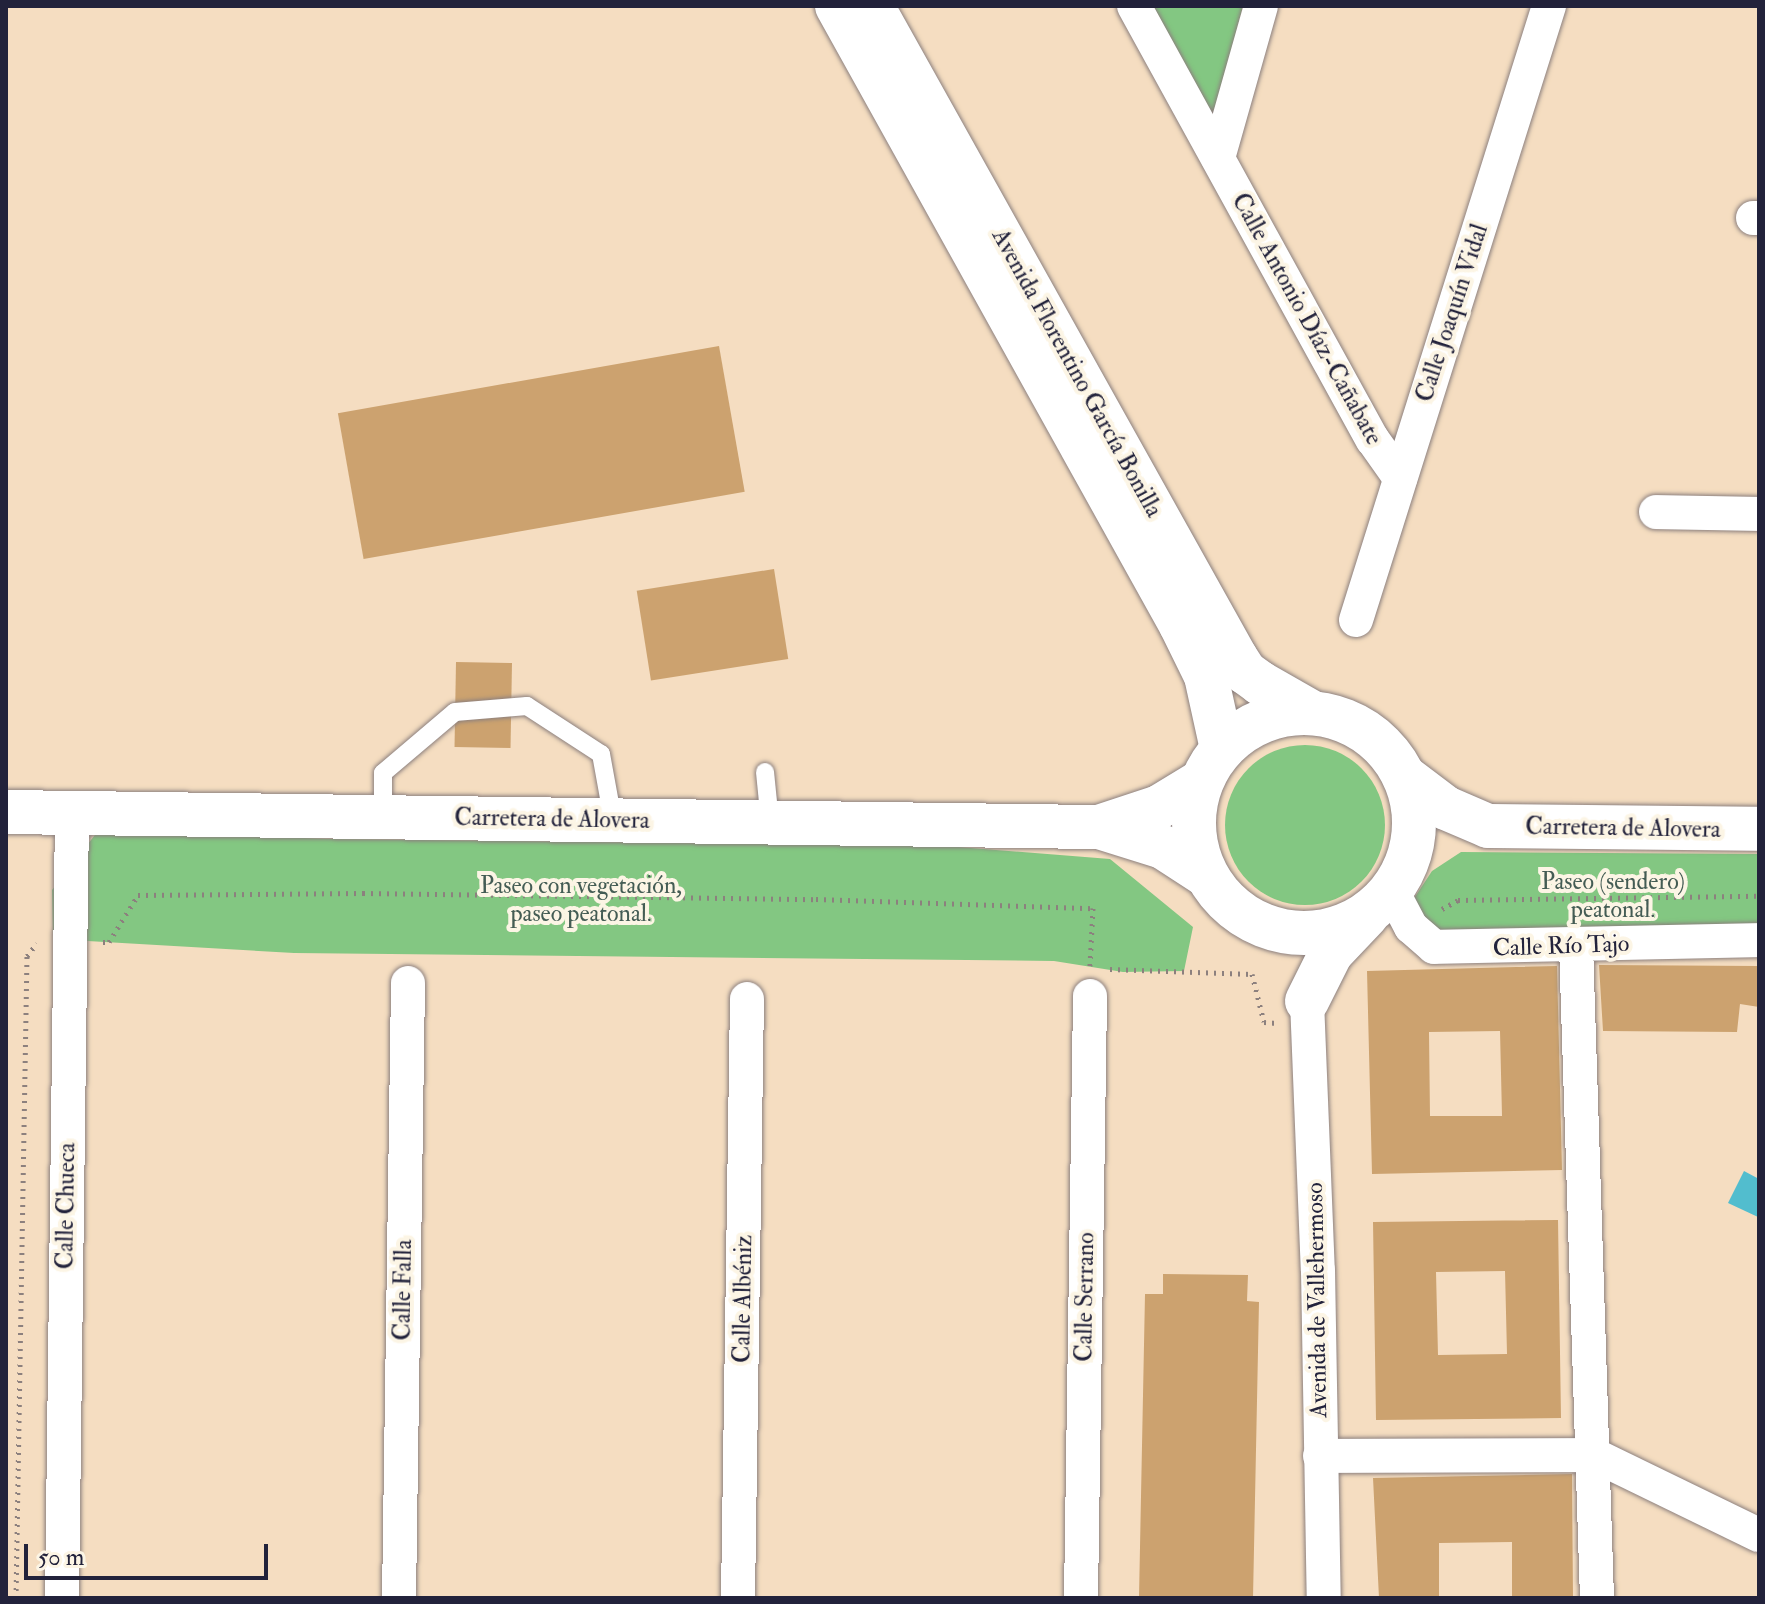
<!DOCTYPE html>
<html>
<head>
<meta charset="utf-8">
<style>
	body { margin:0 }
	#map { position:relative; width:1765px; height:1604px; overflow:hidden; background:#f5ddc1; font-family:"IM FELL Double Pica",serif }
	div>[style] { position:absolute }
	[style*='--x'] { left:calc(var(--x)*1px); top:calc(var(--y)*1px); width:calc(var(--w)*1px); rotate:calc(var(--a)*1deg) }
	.green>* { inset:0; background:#83c782 }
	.round { border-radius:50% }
	.water>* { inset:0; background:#52bdce }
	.building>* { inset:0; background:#cca26f; transform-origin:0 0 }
	.path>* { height:5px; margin-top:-2.5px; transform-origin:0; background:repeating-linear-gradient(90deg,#8c807e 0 2px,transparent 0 8px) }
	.roads { filter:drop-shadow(0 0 2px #8c807e) drop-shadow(0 0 2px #8c807e) }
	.service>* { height:18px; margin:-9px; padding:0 9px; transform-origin:9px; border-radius:9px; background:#fff }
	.minor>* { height:34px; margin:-17px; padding:0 17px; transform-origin:17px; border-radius:17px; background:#fff }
	.tertiary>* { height:44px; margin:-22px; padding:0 22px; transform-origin:22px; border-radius:22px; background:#fff }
	.tertiary>.ring { margin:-22px; padding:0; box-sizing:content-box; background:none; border:44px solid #fff; border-radius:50% }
	span { translate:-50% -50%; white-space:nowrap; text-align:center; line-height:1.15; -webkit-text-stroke:8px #fcf5e5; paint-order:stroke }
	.street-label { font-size:24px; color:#22223b }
	.park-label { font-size:24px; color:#445c54 }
	.frame { position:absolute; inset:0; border:8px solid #22223b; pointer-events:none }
	.scale { position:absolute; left:24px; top:1544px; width:244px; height:36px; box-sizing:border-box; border:4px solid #22223b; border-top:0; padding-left:10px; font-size:24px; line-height:28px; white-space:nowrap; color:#22223b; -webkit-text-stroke:6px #fcf5e5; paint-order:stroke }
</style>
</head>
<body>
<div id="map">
	<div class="green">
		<i style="clip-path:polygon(1153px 6px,1243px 6px,1214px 118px)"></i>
		<i class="round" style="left:1225px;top:745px;width:160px;height:160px"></i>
		<i style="clip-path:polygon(98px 831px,333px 839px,946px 846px,1110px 859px,1193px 927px,1184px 971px,1123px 972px,1054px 961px,294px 953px,53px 939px,52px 890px)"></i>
		<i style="clip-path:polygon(1461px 852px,1759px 854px,1759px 933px,1421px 936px,1403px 915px,1432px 871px)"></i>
	</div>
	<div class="water">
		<i style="clip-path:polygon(1744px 1171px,1759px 1179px,1758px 1217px,1728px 1203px)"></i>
	</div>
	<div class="building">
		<i style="left:719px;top:346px;width:148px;height:387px;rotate:80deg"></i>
		<i style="left:774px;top:569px;width:91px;height:139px;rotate:81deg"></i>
		<i style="left:456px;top:662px;width:56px;height:85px;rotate:1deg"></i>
		<i style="clip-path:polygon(1599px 965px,1759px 966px,1759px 1007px,1740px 1004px,1737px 1032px,1603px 1031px)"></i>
		<i style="clip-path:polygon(evenodd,1557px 966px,1562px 1170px,1372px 1174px,1367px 971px,1557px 966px,1500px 1031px,1502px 1116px,1430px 1116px,1429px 1032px,1500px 1031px)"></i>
		<i style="clip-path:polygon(evenodd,1558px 1220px,1561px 1418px,1376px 1420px,1373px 1222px,1558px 1220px,1505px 1271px,1507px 1354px,1438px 1355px,1436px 1272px,1505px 1271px)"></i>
		<i style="clip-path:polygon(1163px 1274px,1248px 1275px,1247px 1301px,1259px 1302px,1253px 1598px,1139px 1598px,1145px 1294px,1163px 1294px)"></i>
		<i style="clip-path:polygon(1572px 1474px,1573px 1598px,1512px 1598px,1512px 1542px,1439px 1543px,1439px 1598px,1379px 1598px,1373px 1478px)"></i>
	</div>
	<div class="path">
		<i style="--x:1442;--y:909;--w:18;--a:-29"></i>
		<i style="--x:1458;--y:900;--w:301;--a:-0.8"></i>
		<i style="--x:103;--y:942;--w:6;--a:0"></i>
		<i style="--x:109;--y:942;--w:55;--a:-58.3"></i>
		<i style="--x:138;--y:895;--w:225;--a:-0.5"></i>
		<i style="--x:363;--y:893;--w:453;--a:0.8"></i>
		<i style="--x:816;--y:899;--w:277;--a:1.9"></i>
		<i style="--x:1093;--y:908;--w:58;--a:93"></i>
		<i style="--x:1110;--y:969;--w:142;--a:2"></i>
		<i style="--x:1252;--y:974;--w:49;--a:76"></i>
		<i style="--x:1264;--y:1022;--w:13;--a:4"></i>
		<i style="--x:16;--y:1598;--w:642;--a:-89.02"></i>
		<i style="--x:27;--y:956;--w:16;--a:-52"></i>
	</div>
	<div class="roads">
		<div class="service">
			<i style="--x:765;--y:772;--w:50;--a:84.3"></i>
			<i style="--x:383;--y:817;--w:44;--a:-90"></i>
			<i style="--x:383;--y:773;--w:94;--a:-40.3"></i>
			<i style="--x:455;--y:712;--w:72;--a:-4.8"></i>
			<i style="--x:527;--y:706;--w:88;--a:33"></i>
			<i style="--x:601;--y:754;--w:67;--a:79.7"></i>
		</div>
		<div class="minor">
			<i style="--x:1134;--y:6;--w:495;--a:61.2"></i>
			<i style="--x:1373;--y:440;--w:47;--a:54.6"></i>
			<i style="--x:1218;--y:158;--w:158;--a:-74.2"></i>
			<i style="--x:1753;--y:218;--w:6;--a:0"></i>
			<i style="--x:1656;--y:512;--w:103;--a:1.1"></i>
			<i style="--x:1356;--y:620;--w:644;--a:-72.55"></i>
			<i style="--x:1392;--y:891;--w:41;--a:62.2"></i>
			<i style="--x:1411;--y:927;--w:30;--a:41"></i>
			<i style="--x:1434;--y:947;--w:325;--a:-1.2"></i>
			<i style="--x:1576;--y:945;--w:653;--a:88.16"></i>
			<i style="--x:1307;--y:1001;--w:269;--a:87.7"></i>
			<i style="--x:1318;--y:1270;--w:328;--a:89"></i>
			<i style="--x:1320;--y:1456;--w:274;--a:-0.2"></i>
			<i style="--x:1594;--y:1455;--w:183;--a:25.9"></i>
			<i style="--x:62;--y:1598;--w:785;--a:-89.27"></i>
			<i style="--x:399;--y:1598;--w:615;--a:-89.16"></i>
			<i style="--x:738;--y:1598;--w:599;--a:-89.14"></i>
			<i style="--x:1081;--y:1598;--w:602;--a:-89.14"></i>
		</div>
		<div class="tertiary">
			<i style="--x:837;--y:6;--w:708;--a:60.94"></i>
			<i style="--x:1181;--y:625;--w:57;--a:63.9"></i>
			<i style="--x:1206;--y:676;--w:75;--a:77.6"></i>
			<i style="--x:872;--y:6;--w:747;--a:60.83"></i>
			<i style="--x:1236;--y:658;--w:17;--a:57"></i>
			<i style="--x:1245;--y:672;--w:19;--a:36"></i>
			<i style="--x:1260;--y:683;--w:59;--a:29.6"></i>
			<i class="ring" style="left:1194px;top:713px;width:176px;height:176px"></i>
			<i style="--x:1405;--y:777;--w:51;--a:37.1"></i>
			<i style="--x:1446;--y:808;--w:46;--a:23.2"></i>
			<i style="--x:1488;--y:826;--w:271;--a:0.6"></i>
			<i style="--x:6;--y:812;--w:1093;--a:0.79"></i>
			<i style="--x:1099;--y:827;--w:67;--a:17.4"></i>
			<i style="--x:1163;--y:847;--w:51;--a:33.1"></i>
			<i style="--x:1099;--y:827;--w:63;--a:-18.4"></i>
			<i style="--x:1159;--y:807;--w:50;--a:-31.2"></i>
			<i style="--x:1307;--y:1001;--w:54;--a:-63.4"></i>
			<i style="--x:1331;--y:953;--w:52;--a:-46.5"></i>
		</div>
	</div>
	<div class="street-label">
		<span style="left:1452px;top:313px;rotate:-72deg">Calle Joaquín Vidal</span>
		<span style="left:1307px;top:319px;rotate:61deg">Calle Antonio Díaz-Cañabate</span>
		<span style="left:1077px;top:373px;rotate:61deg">Avenida Florentino García Bonilla</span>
		<span style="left:552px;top:819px;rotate:1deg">Carretera de Alovera</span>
		<span style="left:1623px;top:828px;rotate:1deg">Carretera de Alovera</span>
		<span style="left:1561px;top:946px;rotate:-2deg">Calle Río Tajo</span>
		<span style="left:66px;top:1206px;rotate:-89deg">Calle Chueca</span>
		<span style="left:403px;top:1290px;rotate:-89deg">Calle Falla</span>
		<span style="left:1085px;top:1297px;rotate:-89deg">Calle Serrano</span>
		<span style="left:743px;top:1299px;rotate:-89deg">Calle Albéniz</span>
		<span style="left:1317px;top:1300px;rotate:-91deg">Avenida de Vallehermoso</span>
	</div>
	<div class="park-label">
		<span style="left:1613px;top:896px">Paseo (sendero)<br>peatonal.</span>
		<span style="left:581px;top:900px">Paseo con vegetación,<br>paseo peatonal.</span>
	</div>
	<div class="frame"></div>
	<div class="scale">50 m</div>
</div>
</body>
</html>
